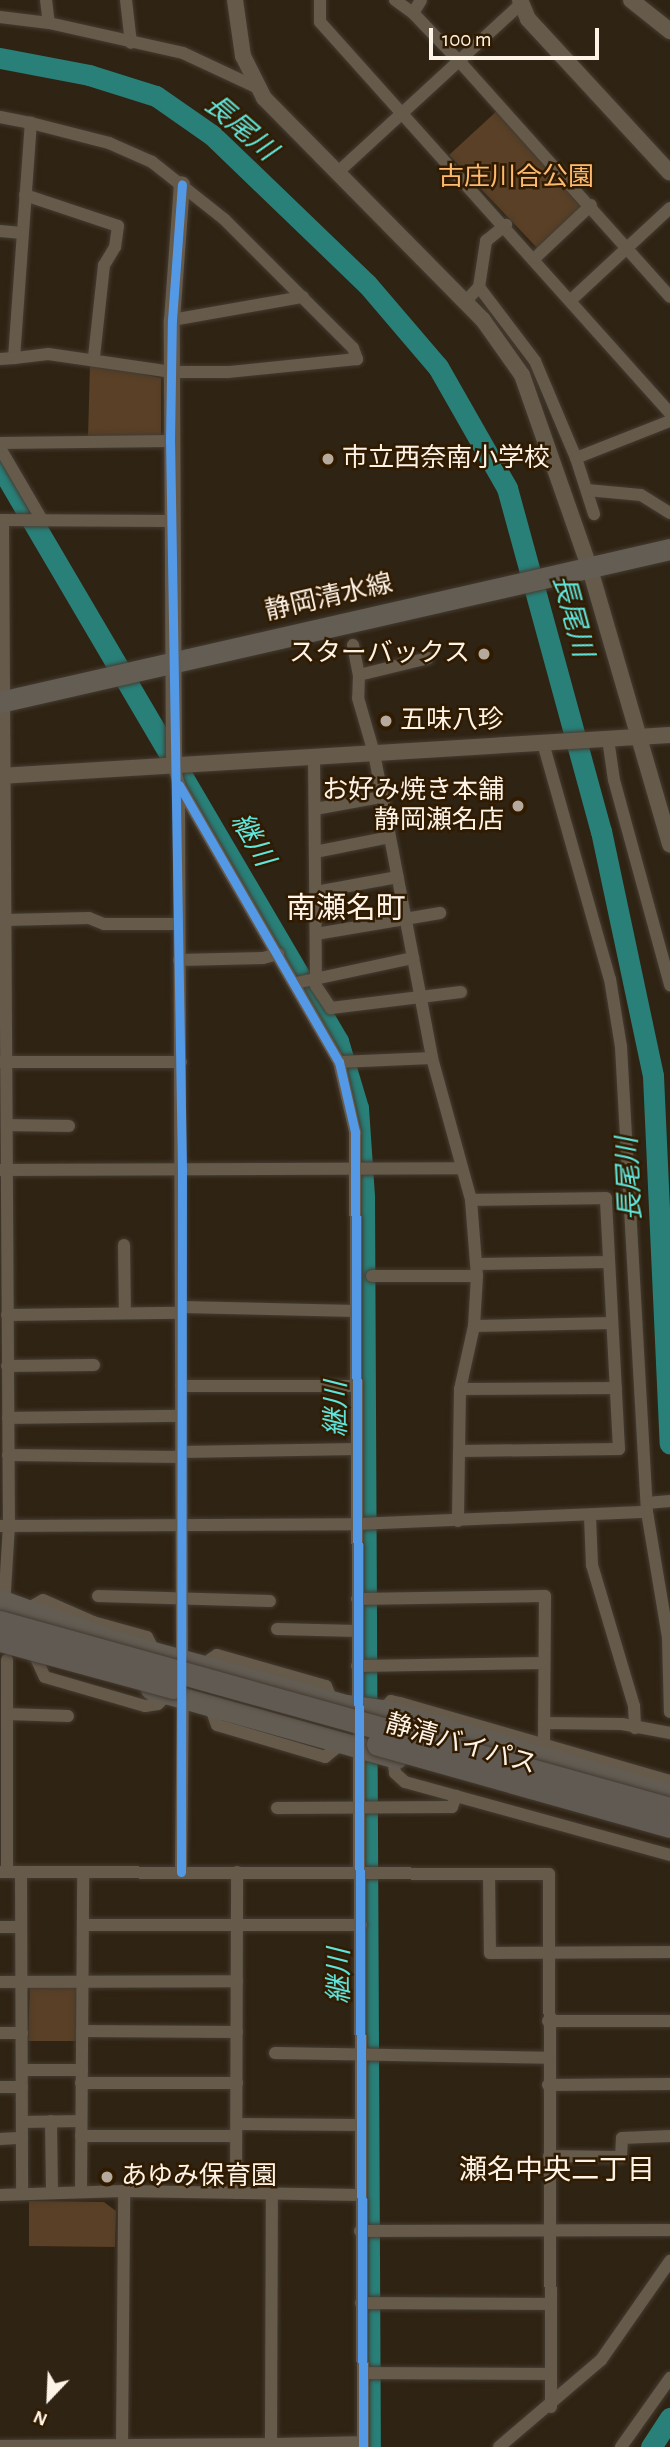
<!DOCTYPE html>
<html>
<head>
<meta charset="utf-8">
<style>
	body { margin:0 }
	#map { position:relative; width:670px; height:2447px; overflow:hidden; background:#2f2313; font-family:"Alegreya Sans","Noto Sans JP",sans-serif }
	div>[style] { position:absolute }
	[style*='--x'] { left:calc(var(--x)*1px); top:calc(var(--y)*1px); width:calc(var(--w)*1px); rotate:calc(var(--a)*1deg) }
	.green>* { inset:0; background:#594026 }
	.river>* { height:21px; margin:-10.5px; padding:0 10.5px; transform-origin:10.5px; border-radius:10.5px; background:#288079 }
	.roads { filter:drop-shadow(0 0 2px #443b31) drop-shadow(0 0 2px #443b31) }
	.minor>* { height:12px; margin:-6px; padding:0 6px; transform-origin:6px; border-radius:6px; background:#665a4b }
	.tertiary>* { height:16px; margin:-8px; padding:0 8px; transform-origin:8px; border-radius:8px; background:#665a4b }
	.primary>* { height:21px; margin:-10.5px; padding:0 10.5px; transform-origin:10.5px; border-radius:10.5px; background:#645d53 }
	.trunk>* { height:21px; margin:-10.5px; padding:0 10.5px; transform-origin:10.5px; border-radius:10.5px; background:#625c53 }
	.bridges { filter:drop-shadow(0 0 2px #443b31) drop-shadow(0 0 2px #443b31) }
	.motorway-bridge>* { height:23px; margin:-11.5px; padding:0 11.5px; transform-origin:11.5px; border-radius:11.5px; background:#605a53 }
	.cycleway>* { height:9px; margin:-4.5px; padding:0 4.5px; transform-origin:4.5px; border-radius:4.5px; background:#5399e6 }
	.dots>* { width:19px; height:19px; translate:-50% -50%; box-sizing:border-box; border:4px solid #311b00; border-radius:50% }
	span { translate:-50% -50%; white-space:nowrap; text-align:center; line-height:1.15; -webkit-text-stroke:5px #311b00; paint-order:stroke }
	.park-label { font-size:26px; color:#fbba70 }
	.poi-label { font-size:26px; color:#fef3e7 }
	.left { translate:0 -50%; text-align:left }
	.right { translate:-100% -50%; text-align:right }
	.street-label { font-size:26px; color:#fef3e7 }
	.water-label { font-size:28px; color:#5fe6dd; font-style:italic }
	.neighbourhood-label { font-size:28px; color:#fef3e7 }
	.quarter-label { font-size:30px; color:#fef3e7 }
	.north { position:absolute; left:14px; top:2363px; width:70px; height:70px; -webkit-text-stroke:5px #311b00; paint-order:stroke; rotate:203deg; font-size:19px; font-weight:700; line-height:28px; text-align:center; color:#fef3e7 }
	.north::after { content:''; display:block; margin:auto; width:24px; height:32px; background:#fef3e7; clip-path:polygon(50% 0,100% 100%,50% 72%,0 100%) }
	.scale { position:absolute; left:429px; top:28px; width:170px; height:32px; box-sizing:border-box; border:4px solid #fef3e7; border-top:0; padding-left:9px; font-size:21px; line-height:24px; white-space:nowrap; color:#fef3e7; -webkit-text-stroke:5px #311b00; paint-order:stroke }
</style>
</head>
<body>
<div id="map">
	<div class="green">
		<i style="clip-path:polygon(499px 109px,583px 202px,582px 210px,538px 249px,449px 155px)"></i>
		<i style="clip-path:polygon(90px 363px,161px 378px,161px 437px,88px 437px)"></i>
		<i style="clip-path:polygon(30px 1985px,72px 1985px,77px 1990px,76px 2041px,28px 2041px)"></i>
		<i style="clip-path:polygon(29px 2201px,104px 2202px,116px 2211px,115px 2247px,29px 2246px)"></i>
	</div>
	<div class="river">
		<i style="--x:0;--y:58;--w:91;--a:10.8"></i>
		<i style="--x:89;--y:75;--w:70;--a:17.4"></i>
		<i style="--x:156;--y:96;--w:68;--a:34.9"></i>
		<i style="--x:212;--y:135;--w:215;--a:43.9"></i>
		<i style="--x:367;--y:284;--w:109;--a:49.5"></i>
		<i style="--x:438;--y:367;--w:139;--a:60.3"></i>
		<i style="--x:507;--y:488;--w:356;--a:74.7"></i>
		<i style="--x:601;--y:831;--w:250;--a:78"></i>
		<i style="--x:653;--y:1076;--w:368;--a:87.4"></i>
		<i style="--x:0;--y:466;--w:667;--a:59.55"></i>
		<i style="--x:338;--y:1041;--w:70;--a:73.4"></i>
		<i style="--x:358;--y:1108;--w:88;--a:86.1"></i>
		<i style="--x:364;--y:1196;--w:1251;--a:89.73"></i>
		<i style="--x:651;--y:2447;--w:35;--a:-57"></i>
	</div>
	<div class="roads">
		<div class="minor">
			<i style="--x:46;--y:0;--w:23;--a:83"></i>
			<i style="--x:126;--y:0;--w:43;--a:83.4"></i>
			<i style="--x:320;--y:0;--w:22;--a:90"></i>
			<i style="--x:320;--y:22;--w:525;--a:48.17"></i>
			<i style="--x:395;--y:0;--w:22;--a:36"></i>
			<i style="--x:413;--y:13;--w:68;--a:46.2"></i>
			<i style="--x:460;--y:62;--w:315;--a:48.2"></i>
			<i style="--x:413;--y:13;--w:15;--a:-58"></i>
			<i style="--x:0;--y:17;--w:49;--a:7"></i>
			<i style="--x:49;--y:23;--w:137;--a:12.6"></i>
			<i style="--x:183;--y:53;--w:83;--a:25"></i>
			<i style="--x:0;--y:117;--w:32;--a:11"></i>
			<i style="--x:31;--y:123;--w:81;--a:14.4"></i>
			<i style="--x:109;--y:143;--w:47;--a:23.8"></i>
			<i style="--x:152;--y:162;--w:92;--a:38.4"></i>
			<i style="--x:224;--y:219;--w:182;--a:45"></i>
			<i style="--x:353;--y:348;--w:12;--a:70"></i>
			<i style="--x:357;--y:359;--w:130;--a:174.2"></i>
			<i style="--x:228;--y:372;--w:56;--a:180"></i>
			<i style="--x:172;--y:372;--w:125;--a:-171.7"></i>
			<i style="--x:48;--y:354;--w:34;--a:173"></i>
			<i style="--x:14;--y:358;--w:236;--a:-85.9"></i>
			<i style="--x:337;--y:173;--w:248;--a:-42.6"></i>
			<i style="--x:25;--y:195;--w:98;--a:18.4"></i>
			<i style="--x:118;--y:226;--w:21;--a:98"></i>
			<i style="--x:115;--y:247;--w:21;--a:121"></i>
			<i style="--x:104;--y:265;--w:93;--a:96.2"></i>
			<i style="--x:0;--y:231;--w:22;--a:5"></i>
			<i style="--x:535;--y:258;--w:77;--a:-43.4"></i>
			<i style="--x:479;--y:287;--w:93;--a:52.9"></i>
			<i style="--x:535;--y:361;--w:105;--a:67.1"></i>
			<i style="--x:576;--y:458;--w:101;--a:-21.5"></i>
			<i style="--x:571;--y:300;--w:135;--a:-42.9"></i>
			<i style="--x:465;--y:302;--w:21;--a:-47"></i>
			<i style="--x:479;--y:287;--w:47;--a:-81.3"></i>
			<i style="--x:486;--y:241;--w:26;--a:-39"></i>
			<i style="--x:172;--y:320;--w:133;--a:-10"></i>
			<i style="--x:0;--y:359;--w:14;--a:-4"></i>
			<i style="--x:0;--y:443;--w:170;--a:-0.7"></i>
			<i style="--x:0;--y:448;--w:83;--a:59.7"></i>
			<i style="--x:576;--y:458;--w:59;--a:72.2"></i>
			<i style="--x:587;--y:490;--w:54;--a:5.3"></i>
			<i style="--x:641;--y:495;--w:34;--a:32"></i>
			<i style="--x:0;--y:520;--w:170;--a:0.3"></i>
			<i style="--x:3;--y:520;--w:1005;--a:89.66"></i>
			<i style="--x:9;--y:1525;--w:81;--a:93.5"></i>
			<i style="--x:353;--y:645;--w:31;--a:79"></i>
			<i style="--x:359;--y:675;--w:23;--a:92"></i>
			<i style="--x:358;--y:698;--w:57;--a:73.8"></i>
			<i style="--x:374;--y:753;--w:310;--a:79.2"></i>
			<i style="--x:432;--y:1058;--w:147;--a:74.6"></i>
			<i style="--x:471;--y:1200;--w:76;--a:85.5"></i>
			<i style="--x:477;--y:1276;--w:50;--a:93.4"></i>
			<i style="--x:474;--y:1326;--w:65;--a:102.5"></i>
			<i style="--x:460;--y:1389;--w:132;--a:90.9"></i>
			<i style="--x:359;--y:675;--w:71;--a:-13.8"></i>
			<i style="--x:608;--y:739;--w:41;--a:81.7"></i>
			<i style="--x:614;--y:780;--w:213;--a:74.7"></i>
			<i style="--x:543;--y:743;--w:245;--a:74.2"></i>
			<i style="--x:610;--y:979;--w:69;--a:80.8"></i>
			<i style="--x:621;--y:1047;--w:466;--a:86.8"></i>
			<i style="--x:647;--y:1512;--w:128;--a:80.5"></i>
			<i style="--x:668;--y:1638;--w:74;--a:88.5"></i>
			<i style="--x:314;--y:757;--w:229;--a:89.5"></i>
			<i style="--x:316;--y:986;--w:27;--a:56"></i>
			<i style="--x:331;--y:1008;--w:131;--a:-7"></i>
			<i style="--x:174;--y:765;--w:21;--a:76"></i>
			<i style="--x:179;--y:785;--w:878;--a:89.8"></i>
			<i style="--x:179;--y:785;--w:320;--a:60"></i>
			<i style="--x:339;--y:1062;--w:72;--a:77.1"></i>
			<i style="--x:355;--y:1132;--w:1315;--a:89.65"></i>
			<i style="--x:315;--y:809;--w:68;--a:-10.2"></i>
			<i style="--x:315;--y:852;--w:76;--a:-11.3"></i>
			<i style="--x:316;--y:892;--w:83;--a:-10.4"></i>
			<i style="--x:5;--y:920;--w:84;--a:-1.4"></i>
			<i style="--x:89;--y:918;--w:16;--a:22"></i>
			<i style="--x:104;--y:924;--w:75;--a:0"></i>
			<i style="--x:316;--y:934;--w:126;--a:-9.6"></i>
			<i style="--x:179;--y:960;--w:84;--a:-1.4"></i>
			<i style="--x:263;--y:958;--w:16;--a:-15"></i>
			<i style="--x:296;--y:983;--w:120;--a:-12.1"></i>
			<i style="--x:0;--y:1062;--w:181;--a:0"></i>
			<i style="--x:339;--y:1062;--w:93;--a:-2.5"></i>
			<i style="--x:7;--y:1125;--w:62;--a:0.9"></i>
			<i style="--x:0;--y:1170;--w:460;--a:-0.2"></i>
			<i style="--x:124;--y:1245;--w:68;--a:89.2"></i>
			<i style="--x:477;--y:1264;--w:132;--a:-0.9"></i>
			<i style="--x:372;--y:1276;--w:105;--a:0"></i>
			<i style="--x:182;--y:1307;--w:174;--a:1.3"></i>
			<i style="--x:7;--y:1315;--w:174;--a:-0.7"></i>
			<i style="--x:474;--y:1326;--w:138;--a:-1.2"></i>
			<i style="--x:7;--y:1366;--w:87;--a:-0.7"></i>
			<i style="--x:181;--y:1386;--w:175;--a:0"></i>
			<i style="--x:460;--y:1389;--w:156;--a:-0.4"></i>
			<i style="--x:8;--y:1418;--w:173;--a:-0.7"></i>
			<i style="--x:460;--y:1451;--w:159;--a:-0.7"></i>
			<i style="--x:619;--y:1449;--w:251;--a:-93"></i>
			<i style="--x:606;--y:1198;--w:135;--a:179.2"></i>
			<i style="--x:181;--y:1452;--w:176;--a:-1"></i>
			<i style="--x:8;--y:1455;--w:173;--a:0.7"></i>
			<i style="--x:647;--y:1503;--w:23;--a:-5"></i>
			<i style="--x:590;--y:1517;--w:48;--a:87.6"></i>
			<i style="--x:592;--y:1565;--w:147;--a:73.4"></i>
			<i style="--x:634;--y:1706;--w:22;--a:87"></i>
			<i style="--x:0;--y:1526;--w:357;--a:-0.3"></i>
			<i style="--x:357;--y:1524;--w:290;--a:-2.4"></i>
			<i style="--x:98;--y:1596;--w:172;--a:1.7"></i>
			<i style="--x:357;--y:1599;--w:188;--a:-0.9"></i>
			<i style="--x:545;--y:1596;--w:149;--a:90.4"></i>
			<i style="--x:27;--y:1609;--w:18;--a:-29"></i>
			<i style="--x:43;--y:1600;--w:55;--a:23.7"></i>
			<i style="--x:93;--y:1622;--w:56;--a:15.5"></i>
			<i style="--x:147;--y:1637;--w:18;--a:63"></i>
			<i style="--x:277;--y:1629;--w:80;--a:1.4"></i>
			<i style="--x:35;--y:1656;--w:23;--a:65"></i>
			<i style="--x:45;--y:1677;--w:104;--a:16.2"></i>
			<i style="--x:145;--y:1706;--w:13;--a:-9"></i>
			<i style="--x:158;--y:1704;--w:14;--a:-45"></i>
			<i style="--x:7;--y:1660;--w:212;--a:90"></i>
			<i style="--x:201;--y:1666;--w:19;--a:-35"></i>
			<i style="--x:217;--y:1655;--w:113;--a:15.9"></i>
			<i style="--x:326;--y:1686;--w:16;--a:68"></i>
			<i style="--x:357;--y:1666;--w:187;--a:-0.9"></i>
			<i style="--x:210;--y:1706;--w:20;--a:70"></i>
			<i style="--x:217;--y:1725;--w:113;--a:16.5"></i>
			<i style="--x:325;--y:1757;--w:22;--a:-39"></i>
			<i style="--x:383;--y:1710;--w:12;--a:-48"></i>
			<i style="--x:391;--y:1701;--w:9;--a:13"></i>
			<i style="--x:400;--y:1703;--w:281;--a:16.1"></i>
			<i style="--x:7;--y:1714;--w:61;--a:1.9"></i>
			<i style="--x:544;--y:1723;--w:78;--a:0.7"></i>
			<i style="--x:622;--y:1724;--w:49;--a:10.6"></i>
			<i style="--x:393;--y:1758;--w:15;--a:82"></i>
			<i style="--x:395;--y:1773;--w:13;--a:42"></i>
			<i style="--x:405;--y:1782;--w:275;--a:15.4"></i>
			<i style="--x:277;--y:1808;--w:175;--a:-0.3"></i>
			<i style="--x:452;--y:1807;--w:12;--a:-70"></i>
			<i style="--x:0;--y:1872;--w:549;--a:0.21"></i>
			<i style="--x:549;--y:1874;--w:533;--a:89.79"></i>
			<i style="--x:21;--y:1872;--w:322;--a:89.8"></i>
			<i style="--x:181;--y:1872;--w:180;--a:-89.4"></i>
			<i style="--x:489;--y:1874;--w:79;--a:89.3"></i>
			<i style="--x:490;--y:1953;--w:180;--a:-0.3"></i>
			<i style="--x:83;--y:1925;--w:278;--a:0"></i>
			<i style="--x:0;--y:1927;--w:21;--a:0"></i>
			<i style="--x:0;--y:1982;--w:237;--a:-0.2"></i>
			<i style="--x:548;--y:2021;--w:122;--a:0"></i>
			<i style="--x:82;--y:2031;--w:155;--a:0.4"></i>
			<i style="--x:0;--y:2033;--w:22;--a:0"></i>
			<i style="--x:275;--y:2053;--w:273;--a:1"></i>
			<i style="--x:22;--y:2070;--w:60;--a:0"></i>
			<i style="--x:81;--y:2083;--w:156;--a:0"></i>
			<i style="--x:548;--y:2085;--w:122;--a:-0.5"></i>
			<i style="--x:0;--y:2087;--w:22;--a:0"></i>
			<i style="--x:51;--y:2121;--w:72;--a:89.2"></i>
			<i style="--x:22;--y:2122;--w:59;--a:-1"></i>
			<i style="--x:237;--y:2124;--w:123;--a:0.5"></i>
			<i style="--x:81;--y:2136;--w:155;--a:0"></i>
			<i style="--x:0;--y:2139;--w:22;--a:-3"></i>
			<i style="--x:549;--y:2156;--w:72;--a:0.8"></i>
			<i style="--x:621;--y:2157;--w:19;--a:-87"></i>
			<i style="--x:622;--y:2138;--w:48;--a:-2.4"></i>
			<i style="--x:81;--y:2192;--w:320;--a:-89.6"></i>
			<i style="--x:236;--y:2193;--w:321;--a:-89.8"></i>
			<i style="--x:0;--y:2195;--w:124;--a:-1.8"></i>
			<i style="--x:124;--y:2191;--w:236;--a:1"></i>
			<i style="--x:360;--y:2231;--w:310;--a:-0.2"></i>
			<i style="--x:361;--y:2303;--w:189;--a:0.3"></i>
			<i style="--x:363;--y:2373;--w:188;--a:0.3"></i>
			<i style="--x:271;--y:2444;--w:92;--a:-1.2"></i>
			<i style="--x:122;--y:2445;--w:254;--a:-89.5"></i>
			<i style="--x:0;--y:2446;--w:271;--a:-0.4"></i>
			<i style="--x:271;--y:2444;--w:249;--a:-89.8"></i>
			<i style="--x:499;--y:2447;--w:134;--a:-40.5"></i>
			<i style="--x:601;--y:2360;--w:121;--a:-55.1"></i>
			<i style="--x:621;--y:2447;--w:85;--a:-54.6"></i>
		</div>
		<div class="tertiary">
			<i style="--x:235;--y:0;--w:57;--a:81.9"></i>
			<i style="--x:243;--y:56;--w:47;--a:63.4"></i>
			<i style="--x:264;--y:98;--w:312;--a:45.4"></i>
			<i style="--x:483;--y:320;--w:67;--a:54.7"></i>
			<i style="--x:522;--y:375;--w:206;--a:70.7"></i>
			<i style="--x:590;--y:569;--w:287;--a:73.8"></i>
			<i style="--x:520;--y:0;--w:21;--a:67"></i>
			<i style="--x:528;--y:19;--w:209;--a:47.3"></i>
			<i style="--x:631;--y:0;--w:50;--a:38.5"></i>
			<i style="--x:174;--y:765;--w:445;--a:-90.3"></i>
			<i style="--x:172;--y:320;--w:136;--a:-85.8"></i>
			<i style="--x:0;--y:776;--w:671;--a:-3.5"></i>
		</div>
		<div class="primary">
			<i style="--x:0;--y:702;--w:687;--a:-12.86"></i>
		</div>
		<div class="trunk">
			<i style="--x:0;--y:1600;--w:117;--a:20"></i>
			<i style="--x:110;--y:1640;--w:245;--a:15.4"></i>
			<i style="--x:346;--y:1705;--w:37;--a:8"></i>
			<i style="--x:383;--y:1710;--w:299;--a:16.5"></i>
			<i style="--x:151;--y:1689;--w:255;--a:15.7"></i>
		</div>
	</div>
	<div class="bridges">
		<div class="motorway-bridge">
			<i style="--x:0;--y:1622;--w:696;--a:15.59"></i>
			<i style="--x:0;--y:1640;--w:179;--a:15.2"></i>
			<i style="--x:378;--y:1744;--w:303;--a:15.7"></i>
		</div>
	</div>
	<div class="cycleway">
		<i style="--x:179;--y:785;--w:320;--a:60"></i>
		<i style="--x:339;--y:1062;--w:72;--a:77.1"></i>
		<i style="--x:355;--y:1132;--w:1315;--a:89.65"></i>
		<i style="--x:181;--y:1872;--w:703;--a:-89.92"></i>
		<i style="--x:182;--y:1169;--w:728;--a:-90.94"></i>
		<i style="--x:170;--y:441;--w:121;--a:-89.1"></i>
		<i style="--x:172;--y:320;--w:136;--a:-85.8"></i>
	</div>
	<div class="dots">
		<i style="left:328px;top:459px;background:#b6aa9d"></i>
		<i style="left:484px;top:654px;background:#b6aa9d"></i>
		<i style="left:386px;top:721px;background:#b6aa9d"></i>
		<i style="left:518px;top:806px;background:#b6aa9d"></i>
		<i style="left:107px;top:2177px;background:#b6aa9d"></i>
	</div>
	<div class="park-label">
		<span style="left:516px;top:178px">古庄川合公園</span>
	</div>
	<div class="poi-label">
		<span class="left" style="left:342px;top:459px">市立西奈南小学校</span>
		<span class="right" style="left:470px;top:654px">スターバックス</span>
		<span class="left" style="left:400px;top:721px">五味八珍</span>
		<span class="right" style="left:504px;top:806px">お好み焼き本舗<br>静岡瀬名店</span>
		<span class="left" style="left:121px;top:2177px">あゆみ保育園</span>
	</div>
	<div class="street-label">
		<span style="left:329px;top:598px;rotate:-13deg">静岡清水線</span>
		<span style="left:461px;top:1745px;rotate:16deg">静清バイパス</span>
	</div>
	<div class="water-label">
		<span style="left:240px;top:128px;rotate:41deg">長尾川</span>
		<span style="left:572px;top:616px;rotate:75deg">長尾川</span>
		<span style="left:252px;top:840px;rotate:60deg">継川</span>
		<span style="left:630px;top:1179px;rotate:-93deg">長尾川</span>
		<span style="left:337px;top:1409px;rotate:-90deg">継川</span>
		<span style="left:340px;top:1976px;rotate:-90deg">継川</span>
	</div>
	<div class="neighbourhood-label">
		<span style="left:557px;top:2171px">瀬名中央二丁目</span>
	</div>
	<div class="quarter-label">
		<span style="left:346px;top:909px">南瀬名町</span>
	</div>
	<div class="north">N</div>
	<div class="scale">100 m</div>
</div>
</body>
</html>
